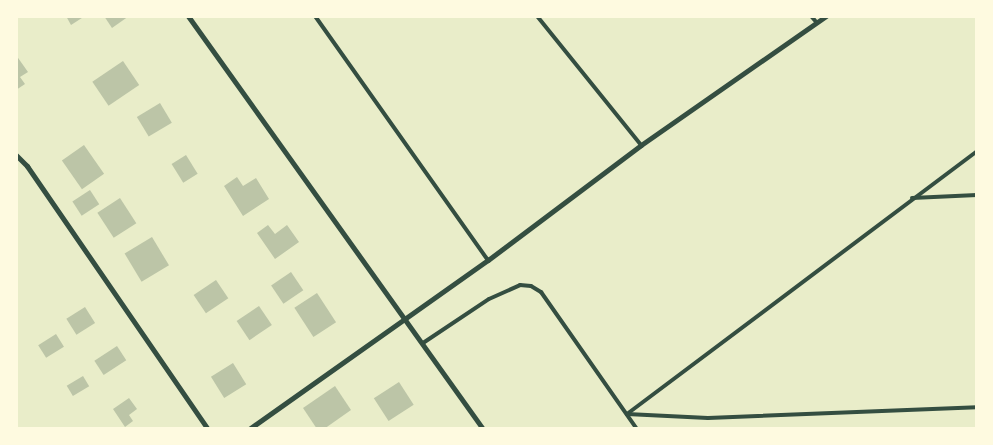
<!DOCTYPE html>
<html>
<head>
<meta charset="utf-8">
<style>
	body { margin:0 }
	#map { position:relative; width:993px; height:445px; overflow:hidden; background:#e9edc9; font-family:Lora,serif }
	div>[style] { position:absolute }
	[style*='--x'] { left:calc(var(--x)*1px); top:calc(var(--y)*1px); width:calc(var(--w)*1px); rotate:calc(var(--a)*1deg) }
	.building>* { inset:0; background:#bcc5a7; transform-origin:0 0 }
	.service>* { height:4px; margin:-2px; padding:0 2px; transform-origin:2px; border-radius:2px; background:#344e41 }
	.minor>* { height:5px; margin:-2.5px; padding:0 2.5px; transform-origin:2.5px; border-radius:2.5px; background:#344e41 }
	span { translate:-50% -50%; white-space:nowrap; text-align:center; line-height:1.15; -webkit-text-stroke:4px #fefae0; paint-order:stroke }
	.frame { position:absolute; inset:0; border:18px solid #fefae0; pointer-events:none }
</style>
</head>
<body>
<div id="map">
	<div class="building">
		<i style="clip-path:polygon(66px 16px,85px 16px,71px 25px)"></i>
		<i style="clip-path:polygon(104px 16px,129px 16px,112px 28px)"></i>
		<i style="clip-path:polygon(16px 55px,28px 72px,20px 77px,25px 84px,16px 90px)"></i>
		<i style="left:123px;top:61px;width:29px;height:37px;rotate:56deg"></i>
		<i style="left:160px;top:103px;width:23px;height:27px;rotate:59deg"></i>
		<i style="left:84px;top:145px;width:35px;height:27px;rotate:55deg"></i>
		<i style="left:186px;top:155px;width:22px;height:17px;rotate:58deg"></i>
		<i style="clip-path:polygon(237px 177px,243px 186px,256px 178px,269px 199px,243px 216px,224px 186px)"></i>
		<i style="left:90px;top:190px;width:17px;height:21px;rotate:57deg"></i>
		<i style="left:120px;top:198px;width:30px;height:27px;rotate:57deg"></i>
		<i style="clip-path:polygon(268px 225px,275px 234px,287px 225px,299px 242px,275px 259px,257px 233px)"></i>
		<i style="left:152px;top:237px;width:33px;height:32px;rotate:59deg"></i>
		<i style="left:291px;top:272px;width:22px;height:24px;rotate:56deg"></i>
		<i style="left:216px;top:280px;width:22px;height:27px;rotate:56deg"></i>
		<i style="left:317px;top:293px;width:35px;height:27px;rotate:57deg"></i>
		<i style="left:259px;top:306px;width:23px;height:27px;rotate:56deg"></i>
		<i style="left:85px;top:307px;width:19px;height:22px;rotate:58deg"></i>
		<i style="left:56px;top:334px;width:15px;height:21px;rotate:58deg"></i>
		<i style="left:117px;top:346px;width:17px;height:27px;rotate:57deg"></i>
		<i style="left:233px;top:363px;width:25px;height:26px;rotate:58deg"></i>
		<i style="left:83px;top:376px;width:12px;height:19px;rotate:59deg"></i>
		<i style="left:399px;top:382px;width:27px;height:30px;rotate:57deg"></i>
		<i style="clip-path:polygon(335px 386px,351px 410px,324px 429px,317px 429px,303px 408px)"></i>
		<i style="clip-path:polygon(129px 398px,137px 409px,129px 415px,133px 421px,125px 427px,113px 409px)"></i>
	</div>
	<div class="service">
		<i style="--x:315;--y:16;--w:299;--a:54.7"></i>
		<i style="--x:537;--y:16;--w:166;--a:51.1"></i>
		<i style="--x:811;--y:16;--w:9;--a:49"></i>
		<i style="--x:912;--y:198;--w:65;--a:-2.6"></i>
		<i style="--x:423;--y:343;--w:79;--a:-33.7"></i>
		<i style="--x:489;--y:299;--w:34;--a:-24"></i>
		<i style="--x:520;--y:285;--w:11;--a:5"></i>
		<i style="--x:531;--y:286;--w:12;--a:31"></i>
		<i style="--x:541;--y:292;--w:167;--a:55"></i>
		<i style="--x:627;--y:414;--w:438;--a:-36.9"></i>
		<i style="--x:627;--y:414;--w:81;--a:2.8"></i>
		<i style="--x:708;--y:418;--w:269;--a:-2.3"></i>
	</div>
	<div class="minor">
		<i style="--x:188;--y:16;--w:508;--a:54.46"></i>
		<i style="--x:16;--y:155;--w:16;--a:45"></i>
		<i style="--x:27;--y:166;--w:319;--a:55.5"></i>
		<i style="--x:249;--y:429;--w:293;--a:-35.3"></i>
		<i style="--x:488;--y:260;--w:191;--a:-36.9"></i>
		<i style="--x:641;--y:145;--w:226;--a:-34.9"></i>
	</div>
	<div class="frame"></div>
</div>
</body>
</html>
